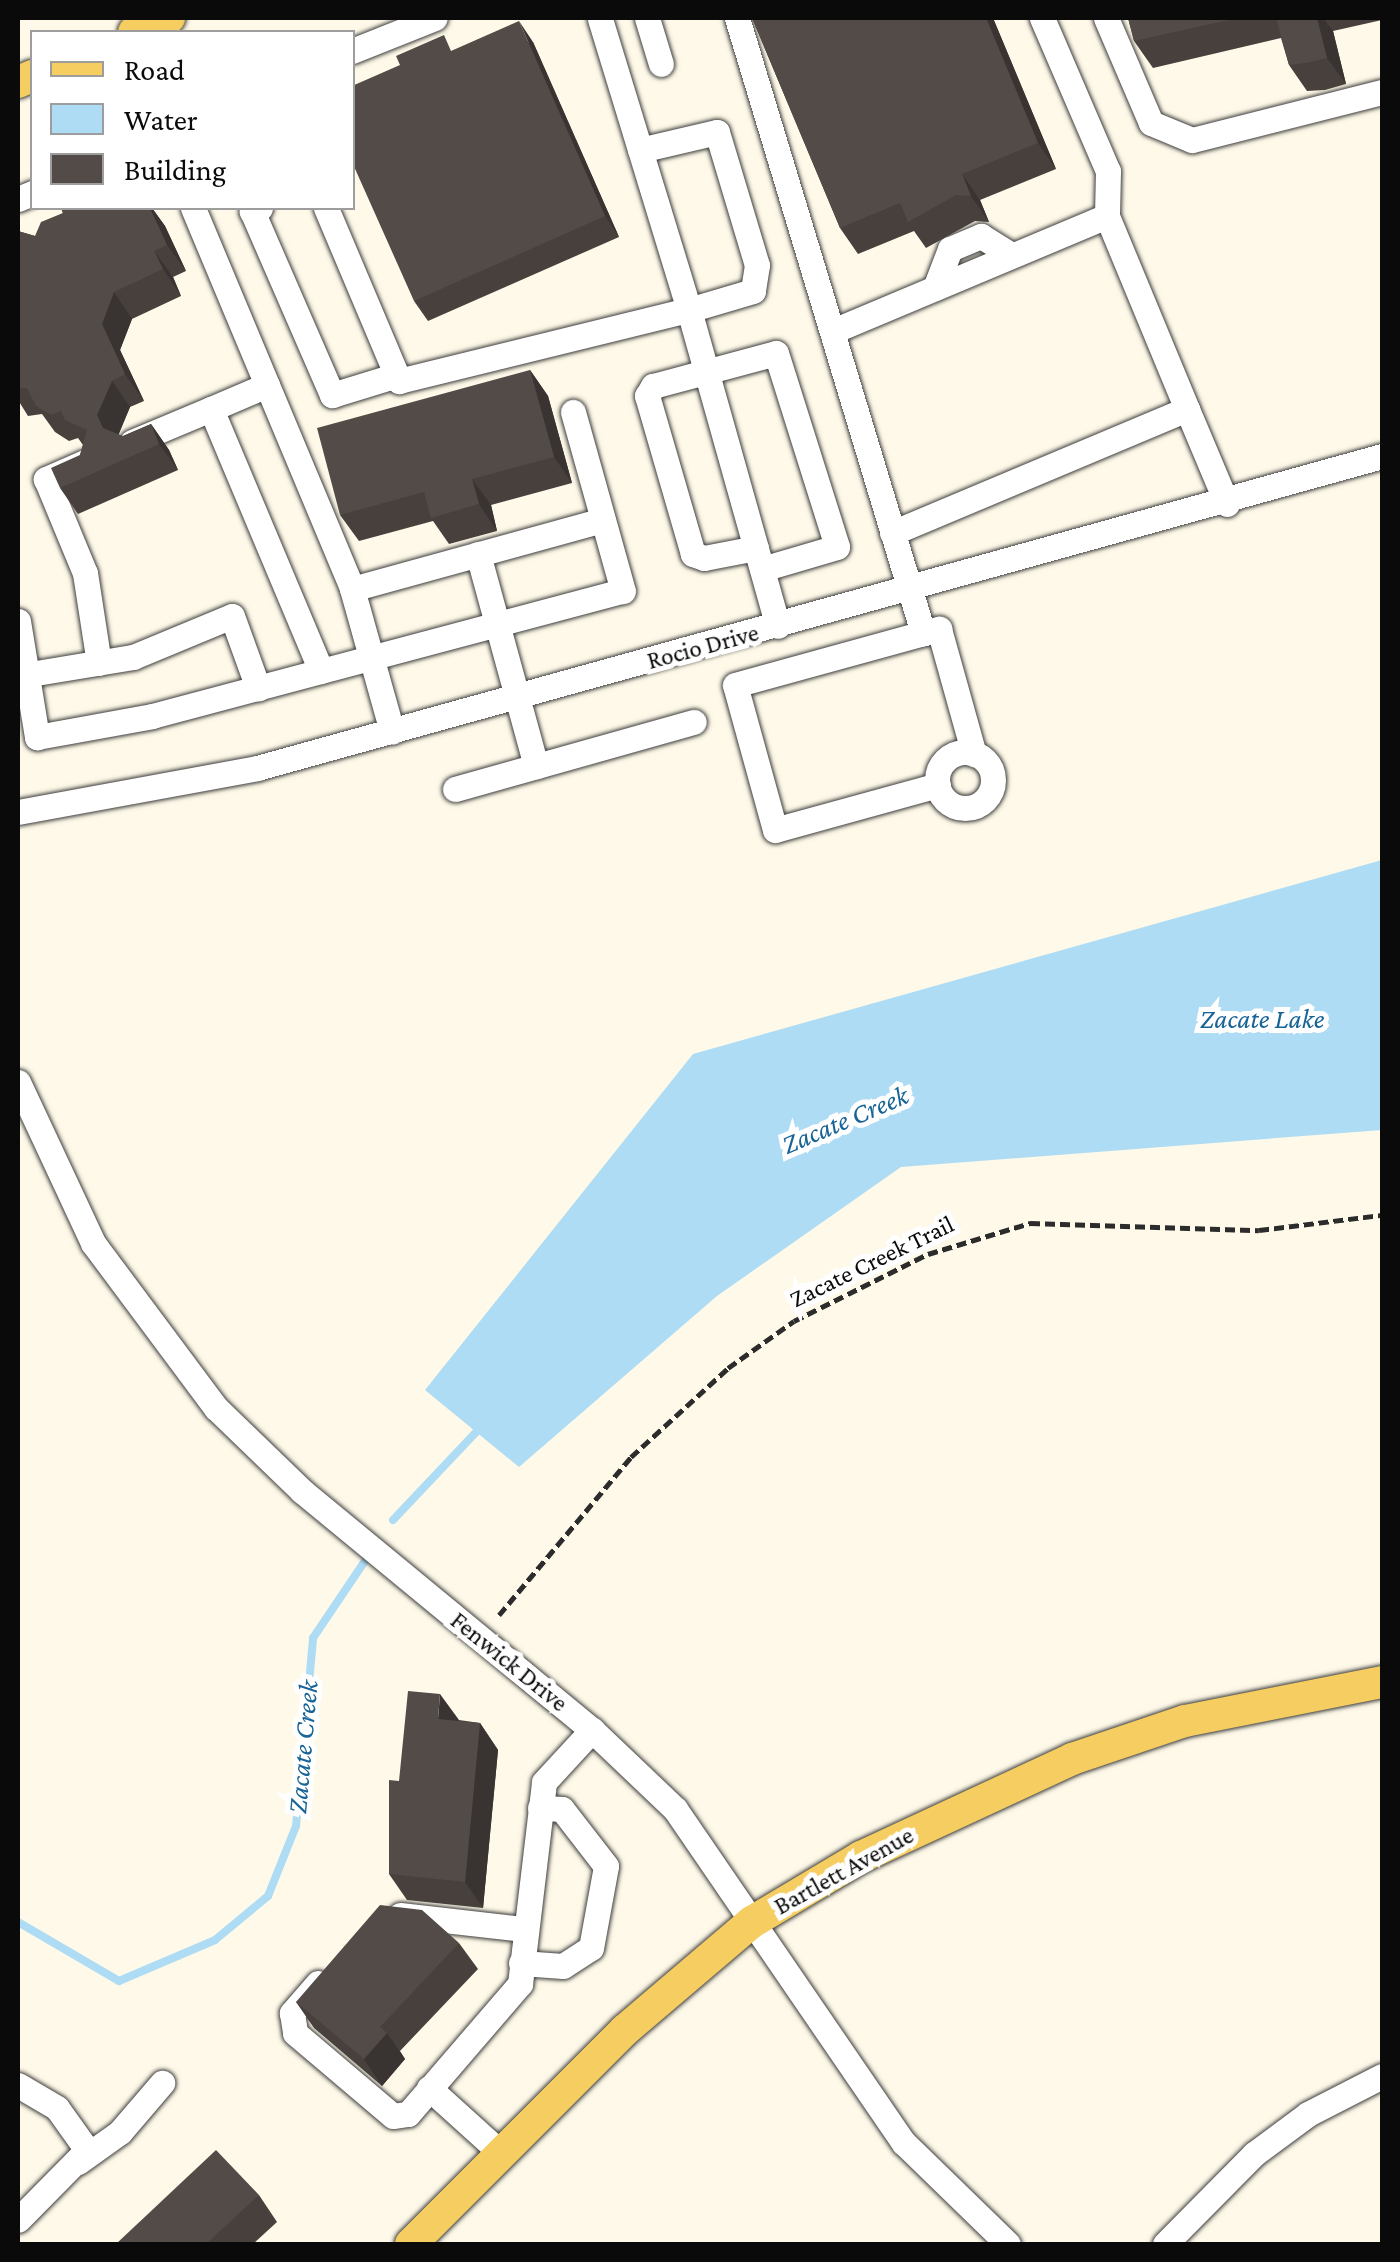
<!DOCTYPE html>
<html>
<head>
<meta charset="utf-8">
<style>
	body { margin:0 }
	#map { position:relative; width:1400px; height:2262px; overflow:hidden; background:#fef9e8; font-family:"Crimson Pro",serif }
	div>[style] { position:absolute }
	[style*='--x'] { left:calc(var(--x)*1px); top:calc(var(--y)*1px); width:calc(var(--w)*1px); rotate:calc(var(--a)*1deg) }
	.water>* { inset:0; background:#aedcf4 }
	.stream>* { height:8px; margin:-4px; padding:0 4px; transform-origin:4px; border-radius:4px; background:#aedcf4 }
	.path>* { height:5px; margin-top:-2.5px; transform-origin:0; background:repeating-linear-gradient(90deg,#2c2c2c 0 10px,transparent 0 15px) }
	.roads { filter:drop-shadow(0 0 2px #3d3d3d) drop-shadow(0 0 2px #3d3d3d) }
	.minor>* { height:25px; margin:-12.5px; padding:0 12.5px; transform-origin:12.5px; border-radius:12.5px; background:#fff }
	.minor>.ring { margin:-12.5px; padding:0; box-sizing:content-box; background:none; border:25px solid #fff; border-radius:50% }
	.major>* { height:32px; margin:-16px; padding:0 16px; transform-origin:16px; border-radius:16px; background:#f5cd61 }
	.wall>* { inset:0; background:#47403d }
	.shaded-wall>* { inset:0; background:#393432 }
	.building>* { inset:0; background:#524b47 }
	span { translate:-50% -50%; white-space:nowrap; text-align:center; line-height:1.15; -webkit-text-stroke:10px #fff; paint-order:stroke }
	.street-label { font-size:25px; color:#0a0a0a }
	.water-label { font-size:28px; color:#186497; font-style:italic }
	.frame { position:absolute; inset:0; border:20px solid #0a0a0a; pointer-events:none }
	.legend { position:absolute; left:30px; top:30px; width:325px; height:180px; box-sizing:border-box; background:#fff; border:2px solid #9d9d9d; margin:0; padding:12px 18px; list-style:none; font-size:30px; color:#0a0a0a }
	.legend li { display:flex; align-items:center; gap:20px; height:50px }
	.legend b { width:50px; border:2px solid #9d9d9d }
</style>
</head>
<body>
<div id="map">
	<div class="water">
		<i style="clip-path:polygon(1382px 860px,1382px 1130px,901px 1167px,717px 1296px,519px 1467px,425px 1390px,693px 1054px)"></i>
	</div>
	<div class="stream">
		<i style="--x:393;--y:1520;--w:129;--a:-46.6"></i>
		<i style="--x:18;--y:1922;--w:117;--a:30.3"></i>
		<i style="--x:119;--y:1981;--w:104;--a:-23.1"></i>
		<i style="--x:215;--y:1940;--w:69;--a:-39.7"></i>
		<i style="--x:268;--y:1896;--w:75;--a:-68.2"></i>
		<i style="--x:296;--y:1826;--w:189;--a:-84.8"></i>
		<i style="--x:313;--y:1638;--w:97;--a:-56"></i>
	</div>
	<div class="path">
		<i style="--x:499;--y:1615;--w:206;--a:-50.1"></i>
		<i style="--x:631;--y:1457;--w:132;--a:-42.5"></i>
		<i style="--x:728;--y:1368;--w:81;--a:-35.5"></i>
		<i style="--x:794;--y:1321;--w:150;--a:-26.6"></i>
		<i style="--x:928;--y:1254;--w:107;--a:-16.9"></i>
		<i style="--x:1030;--y:1223;--w:229;--a:1.8"></i>
		<i style="--x:1259;--y:1230;--w:124;--a:-7"></i>
	</div>
	<div class="roads">
		<div class="minor">
			<i style="--x:647;--y:18;--w:48;--a:73.1"></i>
			<i style="--x:737;--y:18;--w:643;--a:73.17"></i>
			<i style="--x:1042;--y:18;--w:167;--a:66.7"></i>
			<i style="--x:1108;--y:171;--w:45;--a:91.3"></i>
			<i style="--x:1106;--y:18;--w:114;--a:66.8"></i>
			<i style="--x:1151;--y:123;--w:44;--a:22.5"></i>
			<i style="--x:1192;--y:140;--w:196;--a:-14.2"></i>
			<i style="--x:352;--y:51;--w:89;--a:-21.7"></i>
			<i style="--x:640;--y:150;--w:79;--a:-13.2"></i>
			<i style="--x:717;--y:132;--w:139;--a:73.3"></i>
			<i style="--x:757;--y:265;--w:26;--a:99"></i>
			<i style="--x:753;--y:291;--w:67;--a:163.5"></i>
			<i style="--x:689;--y:310;--w:328;--a:74.3"></i>
			<i style="--x:18;--y:199;--w:15;--a:-23"></i>
			<i style="--x:193;--y:208;--w:413;--a:67.3"></i>
			<i style="--x:352;--y:589;--w:148;--a:74.3"></i>
			<i style="--x:260;--y:208;--w:9;--a:159"></i>
			<i style="--x:252;--y:211;--w:201;--a:66.5"></i>
			<i style="--x:332;--y:395;--w:68;--a:-17.1"></i>
			<i style="--x:326;--y:208;--w:188;--a:67.1"></i>
			<i style="--x:399;--y:381;--w:299;--a:-13.8"></i>
			<i style="--x:689;--y:310;--w:305;--a:-107"></i>
			<i style="--x:935;--y:288;--w:42;--a:-69"></i>
			<i style="--x:950;--y:249;--w:34;--a:-23"></i>
			<i style="--x:981;--y:236;--w:36;--a:32"></i>
			<i style="--x:833;--y:331;--w:297;--a:-22.8"></i>
			<i style="--x:1107;--y:216;--w:209;--a:67.5"></i>
			<i style="--x:1187;--y:409;--w:320;--a:157.2"></i>
			<i style="--x:267;--y:385;--w:61;--a:156.8"></i>
			<i style="--x:211;--y:409;--w:284;--a:67.2"></i>
			<i style="--x:1187;--y:409;--w:103;--a:67.2"></i>
			<i style="--x:132;--y:442;--w:86;--a:-22.7"></i>
			<i style="--x:85;--y:462;--w:43;--a:156.4"></i>
			<i style="--x:46;--y:479;--w:102;--a:67.5"></i>
			<i style="--x:85;--y:573;--w:91;--a:81.2"></i>
			<i style="--x:756;--y:548;--w:53;--a:169.1"></i>
			<i style="--x:704;--y:558;--w:12;--a:-160"></i>
			<i style="--x:693;--y:554;--w:165;--a:-106.2"></i>
			<i style="--x:647;--y:396;--w:12;--a:-59"></i>
			<i style="--x:653;--y:386;--w:127;--a:-15"></i>
			<i style="--x:776;--y:353;--w:203;--a:72.5"></i>
			<i style="--x:837;--y:547;--w:78;--a:163.7"></i>
			<i style="--x:478;--y:554;--w:220;--a:74.7"></i>
			<i style="--x:352;--y:589;--w:260;--a:-15.4"></i>
			<i style="--x:18;--y:621;--w:118;--a:80.7"></i>
			<i style="--x:37;--y:737;--w:117;--a:-10.3"></i>
			<i style="--x:152;--y:716;--w:487;--a:-14.9"></i>
			<i style="--x:623;--y:591;--w:186;--a:-105.6"></i>
			<i style="--x:18;--y:676;--w:117;--a:-9.4"></i>
			<i style="--x:133;--y:657;--w:107;--a:-22.5"></i>
			<i style="--x:232;--y:616;--w:77;--a:70.1"></i>
			<i class="ring" style="left:937px;top:752px;width:31px;height:31px"></i>
			<i style="--x:938;--y:785;--w:169;--a:164.6"></i>
			<i style="--x:775;--y:830;--w:150;--a:-105.4"></i>
			<i style="--x:735;--y:685;--w:212;--a:-15.4"></i>
			<i style="--x:939;--y:629;--w:130;--a:74.4"></i>
			<i style="--x:455;--y:789;--w:248;--a:-15.7"></i>
			<i style="--x:18;--y:812;--w:243;--a:-10.4"></i>
			<i style="--x:257;--y:768;--w:1167;--a:-15.5"></i>
			<i style="--x:18;--y:1082;--w:178;--a:65"></i>
			<i style="--x:93;--y:1243;--w:206;--a:53.3"></i>
			<i style="--x:216;--y:1408;--w:120;--a:44"></i>
			<i style="--x:302;--y:1491;--w:376;--a:39.5"></i>
			<i style="--x:592;--y:1730;--w:115;--a:43.6"></i>
			<i style="--x:675;--y:1809;--w:405;--a:55.6"></i>
			<i style="--x:904;--y:2143;--w:145;--a:44.2"></i>
			<i style="--x:400;--y:1915;--w:123;--a:6.5"></i>
			<i style="--x:521;--y:1963;--w:42;--a:4.1"></i>
			<i style="--x:563;--y:1966;--w:33;--a:-33"></i>
			<i style="--x:591;--y:1948;--w:83;--a:-79.6"></i>
			<i style="--x:606;--y:1866;--w:72;--a:-127.7"></i>
			<i style="--x:562;--y:1809;--w:22;--a:-177"></i>
			<i style="--x:318;--y:1983;--w:40;--a:131"></i>
			<i style="--x:292;--y:2013;--w:20;--a:81"></i>
			<i style="--x:295;--y:2033;--w:128;--a:40.3"></i>
			<i style="--x:393;--y:2116;--w:15;--a:-8"></i>
			<i style="--x:408;--y:2114;--w:172;--a:-49.3"></i>
			<i style="--x:520;--y:1984;--w:203;--a:-83.2"></i>
			<i style="--x:544;--y:1782;--w:71;--a:-47.3"></i>
			<i style="--x:18;--y:2085;--w:45;--a:30.5"></i>
			<i style="--x:57;--y:2108;--w:52;--a:54.5"></i>
			<i style="--x:87;--y:2150;--w:98;--a:134.6"></i>
			<i style="--x:429;--y:2088;--w:98;--a:42.1"></i>
			<i style="--x:78;--y:2162;--w:52;--a:-35.5"></i>
			<i style="--x:120;--y:2132;--w:65;--a:-49.4"></i>
			<i style="--x:1165;--y:2244;--w:127;--a:-45.3"></i>
			<i style="--x:1254;--y:2154;--w:67;--a:-36.5"></i>
			<i style="--x:1308;--y:2114;--w:83;--a:-27.2"></i>
		</div>
		<div class="major">
			<i style="--x:134;--y:32;--w:38;--a:-22"></i>
			<i style="--x:18;--y:82;--w:15;--a:-23"></i>
			<i style="--x:411;--y:2244;--w:303;--a:-45"></i>
			<i style="--x:625;--y:2030;--w:167;--a:-40.4"></i>
			<i style="--x:752;--y:1922;--w:127;--a:-30.8"></i>
			<i style="--x:861;--y:1857;--w:233;--a:-24.9"></i>
			<i style="--x:1072;--y:1759;--w:119;--a:-18.6"></i>
			<i style="--x:1185;--y:1721;--w:201;--a:-11.2"></i>
		</div>
	</div>
	<div class="wall">
		<i style="clip-path:polygon(752px 18px,993px 18px,1056px 169px,980px 200px,989px 222px,975px 221px,926px 248px,914px 231px,858px 254px,840px 228px)"></i>
		<i style="clip-path:polygon(1128px 18px,1382px 18px,1382px 20px,1333px 31px,1346px 84px,1325px 90px,1307px 91px,1289px 65px,1281px 38px,1153px 68px,1134px 41px)"></i>
		<i style="clip-path:polygon(533px 42px,619px 237px,428px 321px,414px 301px,455px 50px)"></i>
		<i style="clip-path:polygon(61px 208px,152px 208px,165px 226px,186px 271px,173px 277px,181px 296px,132px 319px,120px 350px,144px 401px,130px 407px,118px 435px,123px 436px,151px 424px,169px 450px,178px 470px,78px 514px,60px 488px,80px 455px,83px 445px,78px 438px,69px 441px,55px 432px,42px 414px,28px 416px,18px 400px,18px 231px,35px 236px,63px 213px)"></i>
		<i style="clip-path:polygon(530px 370px,548px 396px,572px 483px,491px 505px,497px 531px,449px 544px,433px 521px,359px 541px,340px 515px)"></i>
		<i style="clip-path:polygon(459px 1720px,480px 1723px,498px 1750px,483px 1908px,407px 1900px,389px 1874px,399px 1781px)"></i>
		<i style="clip-path:polygon(459px 1943px,478px 1969px,400px 2051px,405px 2059px,382px 2086px,314px 2028px,296px 2002px)"></i>
		<i style="clip-path:polygon(259px 2195px,277px 2222px,253px 2244px,116px 2244px)"></i>
	</div>
	<div class="shaded-wall">
		<i style="clip-path:polygon(986px 18px,993px 18px,1056px 169px,1038px 143px)"></i>
		<i style="clip-path:polygon(1317px 18px,1323px 18px,1333px 31px,1346px 84px,1327px 58px)"></i>
		<i style="clip-path:polygon(519px 21px,533px 42px,619px 237px,605px 216px)"></i>
		<i style="clip-path:polygon(962px 174px,980px 200px,989px 222px,971px 196px)"></i>
		<i style="clip-path:polygon(150px 208px,152px 208px,165px 226px,186px 271px,167px 245px)"></i>
		<i style="clip-path:polygon(154px 251px,173px 277px,181px 296px,163px 269px)"></i>
		<i style="clip-path:polygon(114px 292px,132px 319px,120px 350px,144px 401px,125px 374px,102px 324px)"></i>
		<i style="clip-path:polygon(530px 370px,548px 396px,572px 483px,554px 457px)"></i>
		<i style="clip-path:polygon(112px 381px,130px 407px,116px 441px,103px 428px,97px 415px)"></i>
		<i style="clip-path:polygon(151px 424px,169px 450px,178px 470px,159px 444px)"></i>
		<i style="clip-path:polygon(472px 479px,491px 505px,497px 531px,479px 504px)"></i>
		<i style="clip-path:polygon(440px 1694px,459px 1720px,456px 1745px,438px 1719px)"></i>
		<i style="clip-path:polygon(480px 1723px,498px 1750px,483px 1908px,465px 1882px)"></i>
		<i style="clip-path:polygon(387px 2033px,405px 2059px,382px 2086px,364px 2059px)"></i>
	</div>
	<div class="building">
		<i style="clip-path:polygon(752px 18px,986px 18px,1038px 143px,962px 174px,971px 196px,956px 195px,908px 222px,900px 203px,840px 228px)"></i>
		<i style="clip-path:polygon(1128px 18px,1238px 18px,1134px 41px)"></i>
		<i style="clip-path:polygon(1276px 18px,1317px 18px,1327px 58px,1306px 63px,1289px 65px)"></i>
		<i style="clip-path:polygon(519px 21px,605px 216px,414px 301px,352px 162px,352px 86px,400px 65px,396px 56px,444px 35px,451px 51px)"></i>
		<i style="clip-path:polygon(61px 208px,150px 208px,167px 245px,154px 251px,163px 269px,114px 292px,102px 324px,125px 374px,112px 381px,97px 415px,103px 428px,123px 436px,151px 424px,159px 444px,60px 488px,51px 468px,80px 455px,87px 430px,65px 420px,61px 411px,51px 415px,36px 406px,27px 388px,18px 388px,18px 231px,35px 236px,41px 222px,63px 213px)"></i>
		<i style="clip-path:polygon(530px 370px,554px 457px,472px 479px,479px 504px,431px 518px,424px 492px,340px 515px,317px 428px)"></i>
		<i style="clip-path:polygon(408px 1691px,440px 1694px,438px 1719px,480px 1723px,465px 1882px,389px 1874px,389px 1780px,399px 1781px)"></i>
		<i style="clip-path:polygon(380px 1905px,422px 1910px,459px 1943px,380px 2027px,387px 2033px,364px 2059px,296px 2002px)"></i>
		<i style="clip-path:polygon(216px 2150px,259px 2195px,206px 2244px,116px 2244px)"></i>
	</div>
	<div class="street-label">
		<span style="left:703px;top:647px;rotate:-15deg">Rocio Drive</span>
		<span style="left:872px;top:1262px;rotate:-26deg">Zacate Creek Trail</span>
		<span style="left:509px;top:1662px;rotate:39deg">Fenwick Drive</span>
		<span style="left:844px;top:1871px;rotate:-29deg">Bartlett Avenue</span>
	</div>
	<div class="water-label">
		<span style="left:1262px;top:1019px">Zacate Lake</span>
		<span style="left:845px;top:1120px;rotate:-23deg">Zacate Creek</span>
		<span style="left:303px;top:1747px;rotate:-85deg">Zacate Creek</span>
	</div>
	<div class="frame"></div>
	<ul class="legend">
	<li><b style="height:12px;background:#f5cd61"></b>Road</li>
	<li><b style="height:28px;background:#aedcf4"></b>Water</li>
	<li><b style="height:28px;background:#524b47"></b>Building</li>
	</ul>
</div>
</body>
</html>
